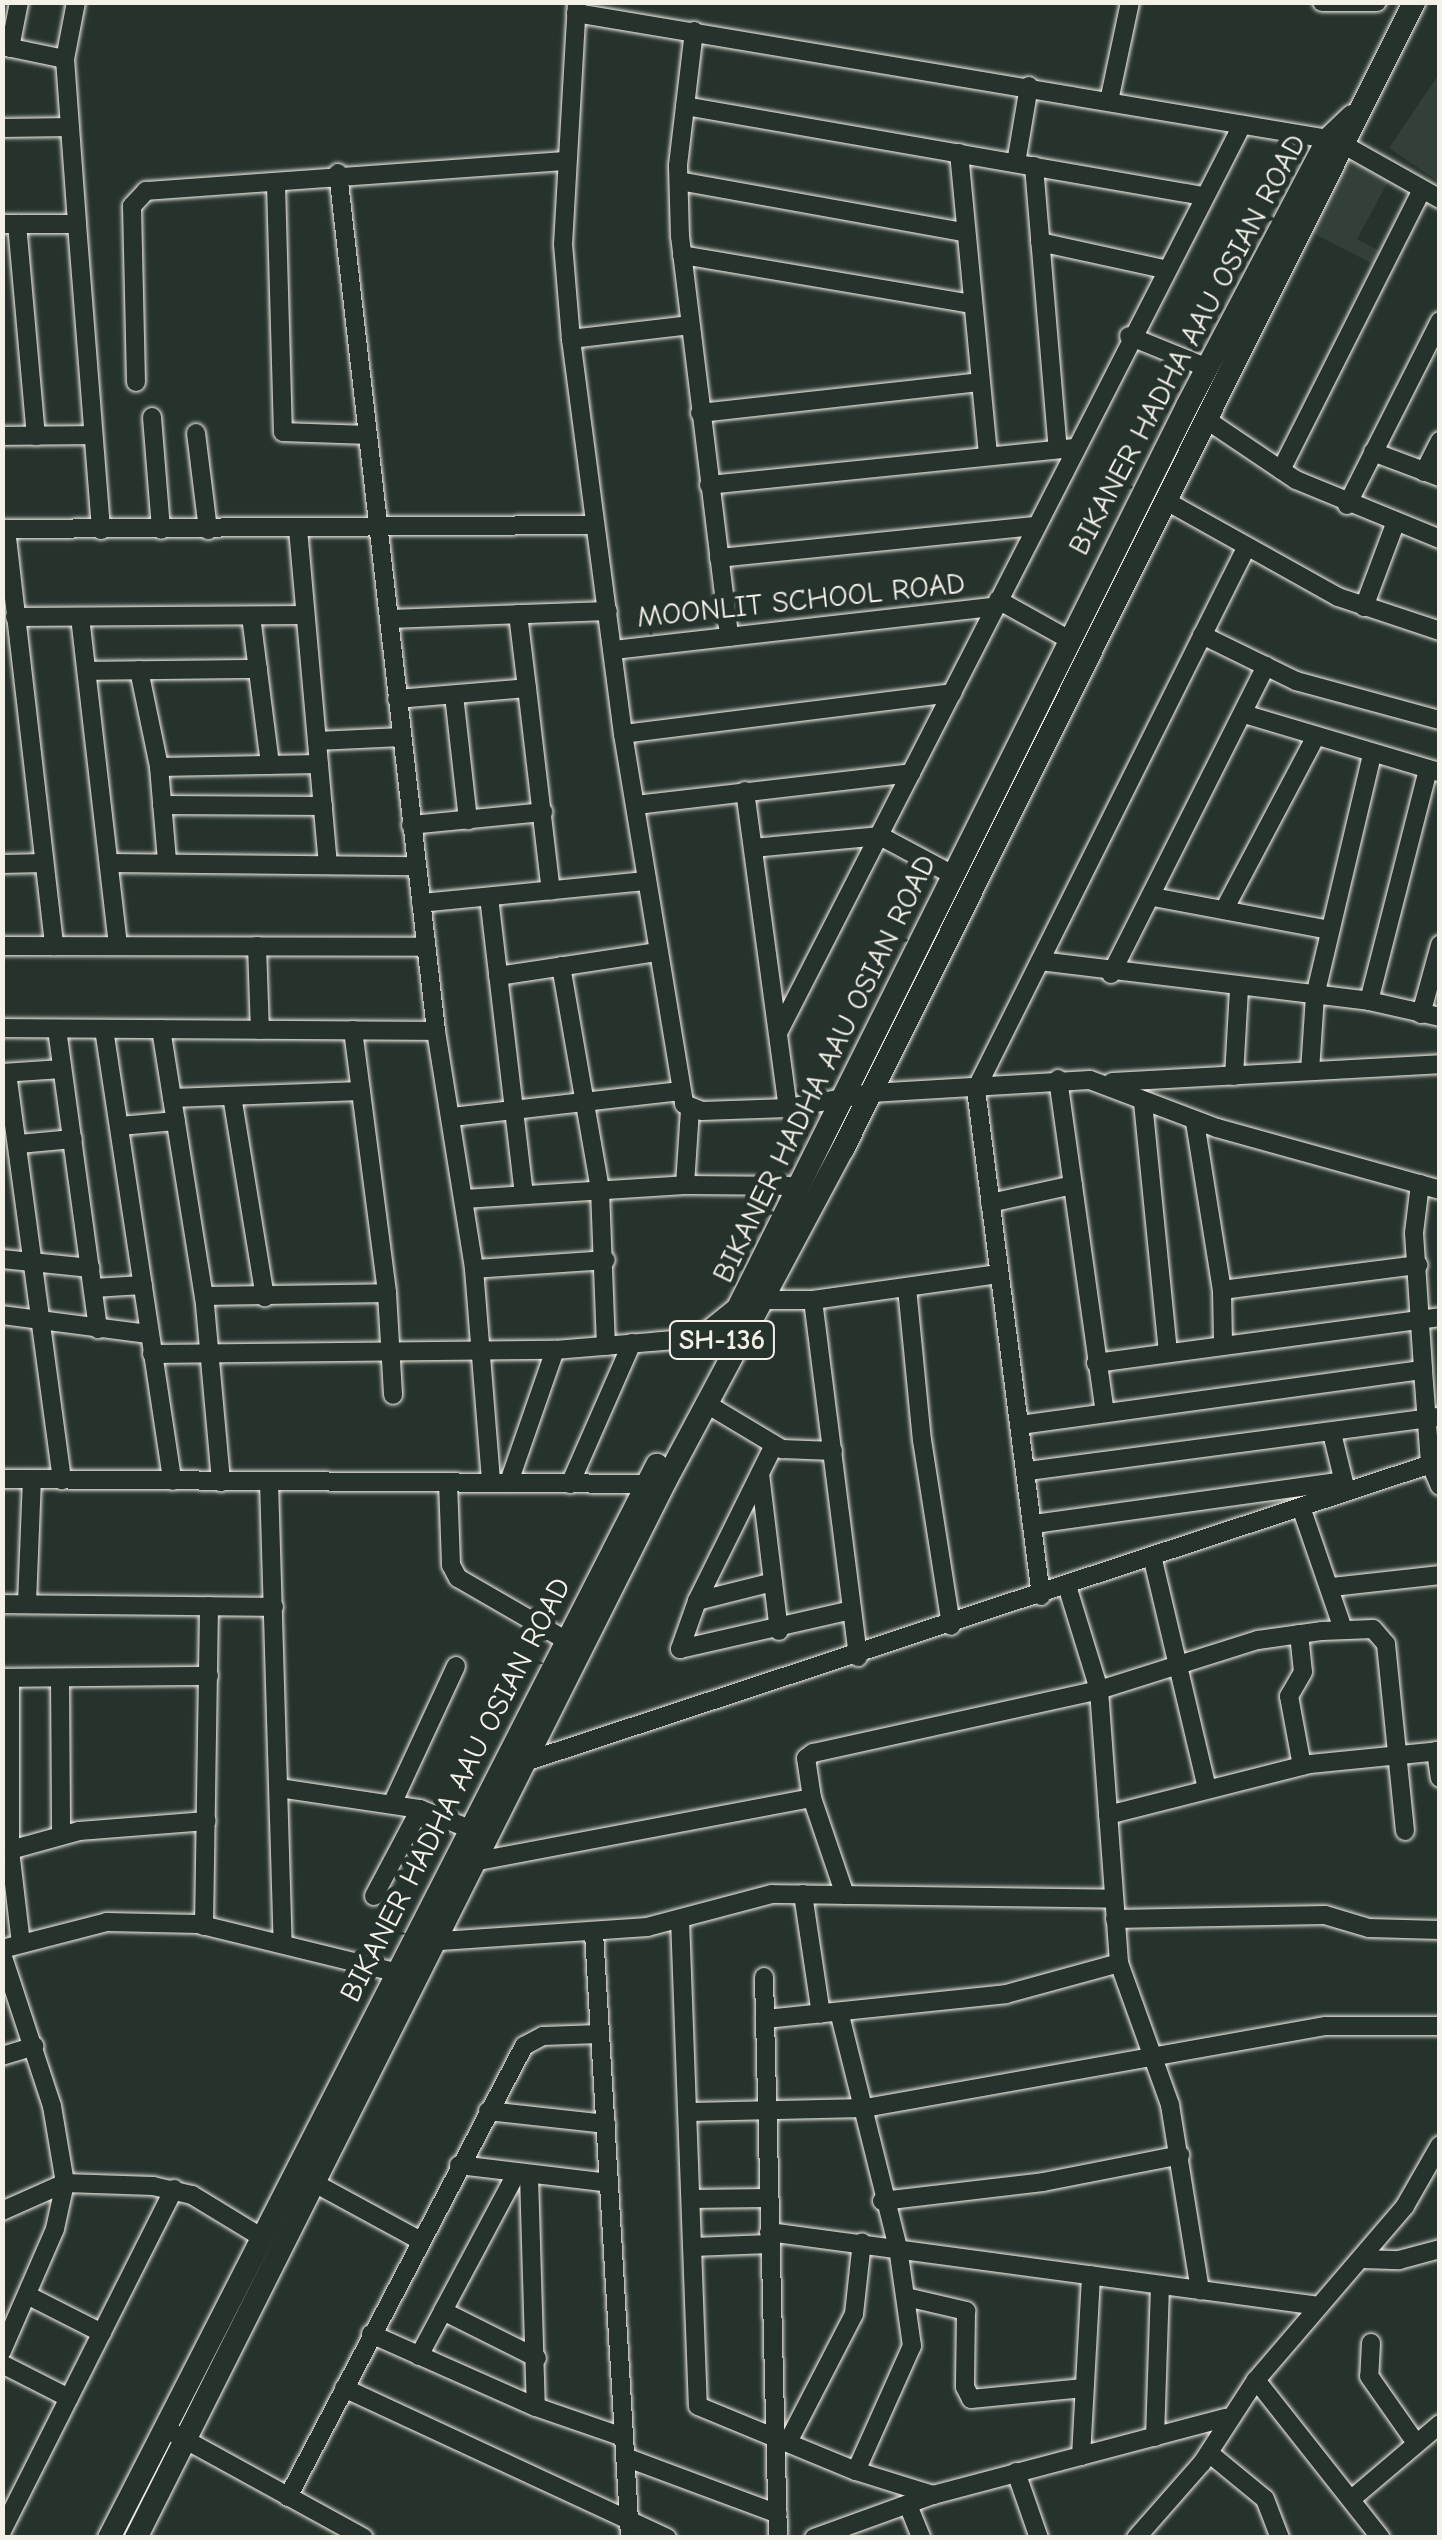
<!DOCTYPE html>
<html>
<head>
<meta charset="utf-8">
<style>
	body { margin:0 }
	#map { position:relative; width:1442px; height:2540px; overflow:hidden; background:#26332d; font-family:"Comic Neue",sans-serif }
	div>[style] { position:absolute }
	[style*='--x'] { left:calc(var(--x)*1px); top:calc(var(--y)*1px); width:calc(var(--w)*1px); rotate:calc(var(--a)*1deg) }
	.built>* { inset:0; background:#333f39 }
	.roads { filter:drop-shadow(0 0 2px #f4f1e8) drop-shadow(0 0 2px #f4f1e8) }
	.minor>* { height:18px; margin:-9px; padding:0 9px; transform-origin:9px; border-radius:9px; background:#26332d }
	.major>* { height:22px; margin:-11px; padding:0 11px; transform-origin:11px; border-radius:11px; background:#26332d }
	span { translate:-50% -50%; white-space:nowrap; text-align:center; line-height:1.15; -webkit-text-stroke:10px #26332d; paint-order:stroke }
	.shield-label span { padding:2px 8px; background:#26332d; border:2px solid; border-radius:8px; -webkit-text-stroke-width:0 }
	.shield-label { font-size:28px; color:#f4f1e8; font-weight:700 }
	.street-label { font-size:30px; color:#f4f1e8 }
	.frame { position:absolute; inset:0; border:5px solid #f4f1e8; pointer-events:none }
</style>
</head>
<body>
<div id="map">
	<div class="built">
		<i style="clip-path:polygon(1439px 74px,1439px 182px,1389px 148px)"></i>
		<i style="clip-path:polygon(1348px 158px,1389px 180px,1357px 239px,1389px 256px,1373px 264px,1309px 231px)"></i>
	</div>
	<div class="roads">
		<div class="minor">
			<i style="--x:76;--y:2;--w:58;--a:100.9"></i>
			<i style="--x:65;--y:59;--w:165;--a:85.8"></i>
			<i style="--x:577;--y:2;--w:242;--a:93.3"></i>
			<i style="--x:563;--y:244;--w:95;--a:85.2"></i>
			<i style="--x:571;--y:339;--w:398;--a:82.5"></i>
			<i style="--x:623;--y:734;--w:375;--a:80.6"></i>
			<i style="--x:684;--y:1104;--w:19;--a:21"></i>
			<i style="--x:702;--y:1111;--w:86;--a:-2"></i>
			<i style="--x:788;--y:1108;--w:84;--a:-10.2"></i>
			<i style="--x:871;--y:1093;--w:219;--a:-3.4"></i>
			<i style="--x:1090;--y:1080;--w:136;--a:20.7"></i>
			<i style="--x:1217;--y:1128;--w:231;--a:15.5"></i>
			<i style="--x:1322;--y:2;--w:55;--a:0"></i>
			<i style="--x:576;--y:13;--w:762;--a:9.51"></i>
			<i style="--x:694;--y:31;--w:136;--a:96.8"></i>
			<i style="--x:678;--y:166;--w:70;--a:88.4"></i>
			<i style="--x:680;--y:236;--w:404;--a:83"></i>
			<i style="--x:2;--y:46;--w:64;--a:11.7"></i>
			<i style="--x:10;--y:48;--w:47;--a:-78.9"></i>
			<i style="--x:1109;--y:101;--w:101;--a:-78"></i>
			<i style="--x:685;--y:106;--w:526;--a:9.86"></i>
			<i style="--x:2;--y:128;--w:68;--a:-0.8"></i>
			<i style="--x:1346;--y:146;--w:108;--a:29.4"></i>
			<i style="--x:959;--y:153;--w:304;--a:84.5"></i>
			<i style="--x:1016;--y:163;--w:78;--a:-80.4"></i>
			<i style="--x:1034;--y:166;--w:284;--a:85.2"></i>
			<i style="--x:338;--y:173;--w:864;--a:83.48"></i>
			<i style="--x:436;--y:1031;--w:241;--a:80.9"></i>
			<i style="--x:474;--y:1269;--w:214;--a:85.4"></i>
			<i style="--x:679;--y:181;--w:289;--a:10.2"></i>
			<i style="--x:276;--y:184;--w:248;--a:88.4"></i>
			<i style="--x:283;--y:432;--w:84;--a:2"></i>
			<i style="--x:2;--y:224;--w:75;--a:0"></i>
			<i style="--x:77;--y:224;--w:307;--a:85.5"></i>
			<i style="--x:17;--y:224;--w:213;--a:84.9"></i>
			<i style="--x:1040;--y:242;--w:127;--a:12.3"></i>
			<i style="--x:682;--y:255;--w:293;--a:9.6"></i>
			<i style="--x:1129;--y:336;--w:85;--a:22.1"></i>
			<i style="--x:571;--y:339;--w:120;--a:-6.7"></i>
			<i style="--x:136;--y:382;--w:176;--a:-91.3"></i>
			<i style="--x:132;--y:206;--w:21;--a:-47"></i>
			<i style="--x:146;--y:191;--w:421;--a:-4.1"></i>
			<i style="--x:700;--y:413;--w:281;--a:-6.3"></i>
			<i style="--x:152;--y:417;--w:113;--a:85.4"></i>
			<i style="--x:1207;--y:420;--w:107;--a:34"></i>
			<i style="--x:1296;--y:480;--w:156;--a:22.3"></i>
			<i style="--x:196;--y:433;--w:98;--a:82.9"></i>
			<i style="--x:2;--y:436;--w:91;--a:-0.6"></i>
			<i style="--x:1373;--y:452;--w:72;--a:20.5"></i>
			<i style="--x:1281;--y:470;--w:313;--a:-63.3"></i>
			<i style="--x:1424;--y:472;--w:35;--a:-63"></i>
			<i style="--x:709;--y:485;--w:366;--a:-5.8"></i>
			<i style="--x:1168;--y:502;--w:195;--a:29.2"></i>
			<i style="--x:1338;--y:597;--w:108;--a:18.4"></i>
			<i style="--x:1347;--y:505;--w:206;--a:-63.2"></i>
			<i style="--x:2;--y:529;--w:593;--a:-0.39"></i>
			<i style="--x:6;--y:529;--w:420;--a:83.4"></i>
			<i style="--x:298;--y:529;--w:337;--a:84.9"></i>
			<i style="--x:719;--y:558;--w:318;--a:-5.8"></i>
			<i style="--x:998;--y:600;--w:82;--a:29.1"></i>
			<i style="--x:1364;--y:607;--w:89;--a:-69.5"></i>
			<i style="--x:518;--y:614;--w:75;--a:83.1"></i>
			<i style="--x:251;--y:616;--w:150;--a:82.7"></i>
			<i style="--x:15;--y:617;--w:290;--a:-0.4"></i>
			<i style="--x:80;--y:617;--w:331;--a:83.4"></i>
			<i style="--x:389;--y:619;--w:219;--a:-2.1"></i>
			<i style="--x:1202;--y:635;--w:105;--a:26.1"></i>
			<i style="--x:1296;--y:681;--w:149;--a:15.2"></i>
			<i style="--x:614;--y:650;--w:382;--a:-6.5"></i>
			<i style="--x:139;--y:670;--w:99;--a:78.3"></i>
			<i style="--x:159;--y:767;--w:94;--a:85.1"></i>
			<i style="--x:87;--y:671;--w:171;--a:-0.7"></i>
			<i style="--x:454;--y:695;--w:126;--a:83.6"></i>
			<i style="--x:397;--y:699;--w:130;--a:-4.8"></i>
			<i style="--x:527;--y:688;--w:204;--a:83.3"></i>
			<i style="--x:1244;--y:714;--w:203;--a:16.6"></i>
			<i style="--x:623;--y:734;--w:332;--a:-7.1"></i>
			<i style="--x:317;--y:741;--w:85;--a:-2.7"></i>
			<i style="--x:159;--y:767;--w:160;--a:-1.1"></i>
			<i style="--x:745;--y:791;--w:320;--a:82.3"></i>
			<i style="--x:162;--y:805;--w:161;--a:0.4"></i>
			<i style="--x:636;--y:805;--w:277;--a:-6.6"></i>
			<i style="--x:411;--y:825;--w:133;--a:-5.6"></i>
			<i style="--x:753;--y:848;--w:128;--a:-5.4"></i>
			<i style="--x:880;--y:836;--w:85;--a:28.1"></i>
			<i style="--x:109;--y:863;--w:307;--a:0.6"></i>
			<i style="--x:2;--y:864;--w:42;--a:-1.4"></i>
			<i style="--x:489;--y:897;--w:300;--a:83.3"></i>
			<i style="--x:1153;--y:897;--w:179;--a:10.6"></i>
			<i style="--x:421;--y:903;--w:227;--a:-5.6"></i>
			<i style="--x:1225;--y:908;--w:192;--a:-62.1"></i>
			<i style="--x:2;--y:946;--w:424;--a:0.1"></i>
			<i style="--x:257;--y:946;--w:84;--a:88"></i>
			<i style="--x:1040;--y:961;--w:331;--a:6.9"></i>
			<i style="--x:1369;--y:1001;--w:73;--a:12.7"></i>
			<i style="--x:561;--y:966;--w:227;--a:80.1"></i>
			<i style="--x:600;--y:1190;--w:156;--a:87.8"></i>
			<i style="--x:1111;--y:974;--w:345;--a:-63.3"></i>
			<i style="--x:498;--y:976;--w:160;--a:-8.6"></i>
			<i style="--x:1369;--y:1001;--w:239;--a:-75.7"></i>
			<i style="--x:1421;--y:1014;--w:72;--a:-74.6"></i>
			<i style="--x:2;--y:1028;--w:434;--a:0.4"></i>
			<i style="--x:57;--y:1029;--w:303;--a:82.2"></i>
			<i style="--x:104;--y:1029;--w:457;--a:81.4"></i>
			<i style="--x:161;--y:1029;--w:279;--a:80.9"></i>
			<i style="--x:205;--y:1305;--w:178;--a:84.8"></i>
			<i style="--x:353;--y:1030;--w:265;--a:82.6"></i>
			<i style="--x:387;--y:1293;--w:102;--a:86.6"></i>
			<i style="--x:778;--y:1033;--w:1020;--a:-62.93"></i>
			<i style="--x:1310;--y:1071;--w:75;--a:-86.2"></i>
			<i style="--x:1315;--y:996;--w:249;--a:-76.7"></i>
			<i style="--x:2;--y:1073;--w:60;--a:-3.8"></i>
			<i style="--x:7;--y:1073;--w:411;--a:82.3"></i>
			<i style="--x:1234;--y:1076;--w:87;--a:-86.7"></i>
			<i style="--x:1058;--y:1079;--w:336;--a:82"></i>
			<i style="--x:1112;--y:1082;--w:328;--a:-3.1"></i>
			<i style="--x:232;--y:1096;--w:204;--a:80.7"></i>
			<i style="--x:172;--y:1098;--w:189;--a:-2.1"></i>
			<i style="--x:1143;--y:1102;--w:250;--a:84.3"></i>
			<i style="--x:452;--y:1117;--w:228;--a:-6.5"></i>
			<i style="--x:1195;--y:1122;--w:170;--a:80.9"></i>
			<i style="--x:1222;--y:1290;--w:54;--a:88.9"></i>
			<i style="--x:120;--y:1126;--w:56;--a:-5.1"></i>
			<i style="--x:19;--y:1144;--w:54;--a:-5.3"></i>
			<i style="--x:1420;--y:1184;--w:49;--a:97"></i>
			<i style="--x:1414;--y:1233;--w:137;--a:86.2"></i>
			<i style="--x:1423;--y:1370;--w:93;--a:85.7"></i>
			<i style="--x:1430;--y:1463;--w:25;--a:67"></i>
			<i style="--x:685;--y:1185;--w:76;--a:-86.2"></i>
			<i style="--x:464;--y:1199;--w:221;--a:-3.6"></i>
			<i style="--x:685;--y:1185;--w:116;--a:0.5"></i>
			<i style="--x:990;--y:1203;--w:85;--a:-12.2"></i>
			<i style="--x:2;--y:1259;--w:89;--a:5.8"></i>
			<i style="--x:474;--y:1269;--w:132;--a:-3.9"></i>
			<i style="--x:93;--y:1288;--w:50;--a:-3.4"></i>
			<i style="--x:907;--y:1288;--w:153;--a:84.4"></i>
			<i style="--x:922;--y:1440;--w:188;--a:81.1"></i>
			<i style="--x:1222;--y:1290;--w:198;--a:-7.3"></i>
			<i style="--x:204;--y:1296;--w:183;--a:-0.9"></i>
			<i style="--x:761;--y:1300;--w:52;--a:0"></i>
			<i style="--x:813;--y:1300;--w:187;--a:-8"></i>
			<i style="--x:813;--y:1300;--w:360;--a:82.8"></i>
			<i style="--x:2;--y:1315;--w:148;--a:7.4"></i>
			<i style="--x:152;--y:1354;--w:403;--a:-0.6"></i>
			<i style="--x:555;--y:1350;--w:144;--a:-4.8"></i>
			<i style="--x:698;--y:1338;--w:53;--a:-38.8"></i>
			<i style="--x:1096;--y:1363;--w:347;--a:-7.6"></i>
			<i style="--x:705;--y:1403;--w:90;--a:30.9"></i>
			<i style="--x:782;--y:1449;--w:51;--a:2.2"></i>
			<i style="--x:1020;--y:1425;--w:407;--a:-7.8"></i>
			<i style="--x:1332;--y:1433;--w:60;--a:76.4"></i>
			<i style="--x:774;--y:1445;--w:174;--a:116.3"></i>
			<i style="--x:697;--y:1601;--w:51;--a:109.5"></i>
			<i style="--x:680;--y:1649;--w:176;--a:-12.8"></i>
			<i style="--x:1028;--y:1471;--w:416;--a:-7.5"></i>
			<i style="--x:760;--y:1474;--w:158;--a:83.1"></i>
			<i style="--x:2;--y:1479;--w:655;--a:0.44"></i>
			<i style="--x:269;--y:1482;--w:459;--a:88.3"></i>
			<i style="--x:448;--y:1482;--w:83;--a:87.9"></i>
			<i style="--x:451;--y:1565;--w:15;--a:62"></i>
			<i style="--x:458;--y:1578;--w:126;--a:30"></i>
			<i style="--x:509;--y:1482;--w:140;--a:-70.8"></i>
			<i style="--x:570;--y:1484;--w:154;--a:-66.3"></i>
			<i style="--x:1302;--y:1510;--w:126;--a:71"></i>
			<i style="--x:1034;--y:1524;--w:312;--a:-7.9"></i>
			<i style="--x:1153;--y:1560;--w:235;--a:76.7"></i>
			<i style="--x:1332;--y:1587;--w:109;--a:-6.3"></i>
			<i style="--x:1068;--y:1589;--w:106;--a:72.9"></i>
			<i style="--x:1099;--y:1690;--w:274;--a:85.8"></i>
			<i style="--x:1119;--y:1963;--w:151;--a:70.2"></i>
			<i style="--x:1170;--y:2105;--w:188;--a:80.8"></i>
			<i style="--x:1041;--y:1596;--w:511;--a:-97.31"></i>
			<i style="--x:976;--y:1089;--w:605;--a:-63.48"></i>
			<i style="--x:697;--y:1601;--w:78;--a:-14"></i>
			<i style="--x:27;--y:1603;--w:124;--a:-87.7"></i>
			<i style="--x:2;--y:1604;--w:272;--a:0.6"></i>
			<i style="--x:1299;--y:1634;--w:38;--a:84"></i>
			<i style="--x:1303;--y:1672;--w:28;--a:120"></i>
			<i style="--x:1289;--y:1696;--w:71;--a:79.5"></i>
			<i style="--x:3;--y:1678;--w:206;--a:-0.6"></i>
			<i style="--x:10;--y:1678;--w:172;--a:90"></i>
			<i style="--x:10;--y:1850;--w:94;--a:83.3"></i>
			<i style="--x:60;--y:1678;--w:157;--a:89.6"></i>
			<i style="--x:1436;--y:1751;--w:27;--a:82"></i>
			<i style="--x:516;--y:1765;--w:973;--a:-18.21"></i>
			<i style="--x:279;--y:1788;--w:143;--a:8.5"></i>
			<i style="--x:420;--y:1809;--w:54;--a:21.8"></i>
			<i style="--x:392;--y:1804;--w:152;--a:-65.1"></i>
			<i style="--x:1108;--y:1815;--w:208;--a:-14.2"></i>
			<i style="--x:1310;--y:1764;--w:131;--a:-5.7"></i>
			<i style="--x:3;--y:1852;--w:79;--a:-15.4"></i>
			<i style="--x:79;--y:1831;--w:128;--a:-4.5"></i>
			<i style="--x:473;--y:1862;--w:345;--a:-10.7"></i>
			<i style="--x:803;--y:1894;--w:121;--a:81.5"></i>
			<i style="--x:845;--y:1895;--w:102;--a:-108.8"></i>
			<i style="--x:812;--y:1798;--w:40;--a:-98.5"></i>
			<i style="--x:806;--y:1758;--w:9;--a:-36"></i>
			<i style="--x:813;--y:1753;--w:293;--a:-12.4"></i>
			<i style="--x:1099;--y:1690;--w:167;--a:-17.5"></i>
			<i style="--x:1258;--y:1640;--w:65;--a:-8"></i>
			<i style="--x:1322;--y:1631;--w:51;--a:-2.2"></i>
			<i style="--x:1373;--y:1629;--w:20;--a:49"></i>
			<i style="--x:1386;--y:1644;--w:188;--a:84.2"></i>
			<i style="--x:374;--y:1896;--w:98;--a:-62.1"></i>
			<i style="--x:680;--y:1919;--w:487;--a:87.9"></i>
			<i style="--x:698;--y:2406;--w:171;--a:22.4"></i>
			<i style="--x:856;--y:2471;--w:137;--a:-65.9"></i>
			<i style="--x:912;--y:2346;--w:99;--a:-98.1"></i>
			<i style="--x:898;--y:2248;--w:243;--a:-104"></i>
			<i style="--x:1115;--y:1919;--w:210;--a:-1.1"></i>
			<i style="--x:1325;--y:1915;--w:46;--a:16.5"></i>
			<i style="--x:1369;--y:1928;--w:71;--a:1.6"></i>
			<i style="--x:204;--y:1926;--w:320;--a:-89.1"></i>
			<i style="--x:594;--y:1933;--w:606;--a:86.59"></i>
			<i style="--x:426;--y:1942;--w:222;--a:-3.9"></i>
			<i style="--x:647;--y:1927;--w:129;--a:-14.8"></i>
			<i style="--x:772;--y:1894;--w:338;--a:0.8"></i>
			<i style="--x:2;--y:1949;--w:108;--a:-14.4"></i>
			<i style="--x:107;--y:1922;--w:91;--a:1.3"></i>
			<i style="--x:198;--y:1924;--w:215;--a:13.7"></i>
			<i style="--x:2;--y:1954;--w:160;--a:71.8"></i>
			<i style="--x:52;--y:2106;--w:78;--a:80.4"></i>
			<i style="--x:65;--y:2183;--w:47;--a:102.3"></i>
			<i style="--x:55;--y:2229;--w:133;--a:113.5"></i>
			<i style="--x:764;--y:1977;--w:561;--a:88.57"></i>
			<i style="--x:765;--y:2019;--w:242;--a:-5.9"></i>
			<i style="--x:1006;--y:1994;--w:117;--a:-15.3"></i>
			<i style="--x:2;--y:2056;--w:34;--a:-17"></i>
			<i style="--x:488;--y:2111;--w:119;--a:6.3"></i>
			<i style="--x:690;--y:2112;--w:175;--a:-1.3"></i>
			<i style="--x:865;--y:2108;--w:468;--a:-10.1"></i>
			<i style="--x:1326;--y:2026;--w:114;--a:0"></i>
			<i style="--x:459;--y:2165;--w:151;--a:6.8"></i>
			<i style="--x:516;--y:2174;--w:155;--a:118.1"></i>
			<i style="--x:443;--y:2311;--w:105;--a:26.6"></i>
			<i style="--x:529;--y:2176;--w:231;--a:88.3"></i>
			<i style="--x:305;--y:2178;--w:130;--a:28.5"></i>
			<i style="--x:691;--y:2199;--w:77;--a:-0.7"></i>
			<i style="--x:882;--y:2201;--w:162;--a:-6.7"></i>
			<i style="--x:1043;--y:2182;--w:140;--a:-11.1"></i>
			<i style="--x:2;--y:2211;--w:69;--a:-24"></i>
			<i style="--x:65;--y:2183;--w:88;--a:2"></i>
			<i style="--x:153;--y:2186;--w:40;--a:13"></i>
			<i style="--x:192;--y:2195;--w:81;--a:31.3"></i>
			<i style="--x:769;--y:2232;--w:555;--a:7.66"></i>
			<i style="--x:693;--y:2247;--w:76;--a:-2.3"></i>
			<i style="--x:1363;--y:2259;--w:36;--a:2"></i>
			<i style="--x:1399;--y:2260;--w:42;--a:-15"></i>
			<i style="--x:27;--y:2295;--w:84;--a:26.9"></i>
			<i style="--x:906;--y:2297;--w:62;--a:13.1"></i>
			<i style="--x:966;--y:2311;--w:76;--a:90.8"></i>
			<i style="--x:965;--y:2387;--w:13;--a:63"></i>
			<i style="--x:971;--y:2399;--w:113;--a:-5.6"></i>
			<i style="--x:371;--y:2334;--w:180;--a:23.9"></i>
			<i style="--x:536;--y:2407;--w:92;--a:19"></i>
			<i style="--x:1371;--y:2343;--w:33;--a:93"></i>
			<i style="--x:1369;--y:2376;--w:82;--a:55"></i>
			<i style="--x:419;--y:2356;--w:51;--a:-61.9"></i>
			<i style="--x:2;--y:2364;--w:75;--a:26.9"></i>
			<i style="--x:1256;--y:2380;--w:201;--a:51.7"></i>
			<i style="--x:344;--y:2388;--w:356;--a:24.9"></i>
			<i style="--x:164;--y:2428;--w:228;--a:28.8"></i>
			<i style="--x:1155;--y:2437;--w:149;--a:-88.1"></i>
			<i style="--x:789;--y:2440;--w:142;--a:-62.7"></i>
			<i style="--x:854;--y:2314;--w:72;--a:-83.7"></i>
			<i style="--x:1209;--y:2453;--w:72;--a:39.4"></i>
			<i style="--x:1265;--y:2499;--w:42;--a:69"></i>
			<i style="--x:1081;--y:2456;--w:181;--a:-86.8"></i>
			<i style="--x:625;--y:2457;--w:163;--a:20.4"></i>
			<i style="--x:856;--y:2471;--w:81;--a:17.3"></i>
			<i style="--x:1016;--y:2472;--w:70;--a:70.8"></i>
			<i style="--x:288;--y:2497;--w:509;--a:-62.38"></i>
			<i style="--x:524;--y:2046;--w:21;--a:-28"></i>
			<i style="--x:543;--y:2036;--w:57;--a:-2"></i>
			<i style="--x:1354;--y:2497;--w:113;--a:-40.3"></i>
			<i style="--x:908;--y:2505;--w:35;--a:68"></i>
			<i style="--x:2;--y:2531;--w:383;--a:-63.3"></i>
			<i style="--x:814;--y:2538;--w:127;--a:-19.9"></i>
			<i style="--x:933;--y:2495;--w:302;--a:-14.8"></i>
			<i style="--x:1136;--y:2538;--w:100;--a:-48.7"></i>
			<i style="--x:1202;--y:2463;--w:99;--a:-57"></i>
			<i style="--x:1256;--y:2380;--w:229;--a:-49.4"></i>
			<i style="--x:1405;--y:2206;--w:70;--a:-60.2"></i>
		</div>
		<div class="major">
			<i style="--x:729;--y:1326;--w:1028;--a:-63.53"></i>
			<i style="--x:1187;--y:406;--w:302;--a:-62.2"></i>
			<i style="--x:1328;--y:139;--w:33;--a:-44"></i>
			<i style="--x:109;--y:2538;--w:1205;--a:-62.95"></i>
			<i style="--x:136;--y:2538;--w:1183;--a:-63.39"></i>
			<i style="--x:666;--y:1480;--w:375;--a:-61.9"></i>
			<i style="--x:843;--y:1149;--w:1281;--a:-63.53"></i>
		</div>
	</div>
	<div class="shield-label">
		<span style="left:722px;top:1340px">SH-136</span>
	</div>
	<div class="street-label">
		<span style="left:1188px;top:345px;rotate:-62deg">BIKANER HADHA AAU OSIAN ROAD</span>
		<span style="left:801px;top:601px;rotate:-6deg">MOONLIT SCHOOL ROAD</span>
		<span style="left:825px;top:1069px;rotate:-64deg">BIKANER HADHA AAU OSIAN ROAD</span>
		<span style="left:456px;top:1790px;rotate:-63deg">BIKANER HADHA AAU OSIAN ROAD</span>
	</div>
	<div class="frame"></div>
</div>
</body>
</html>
